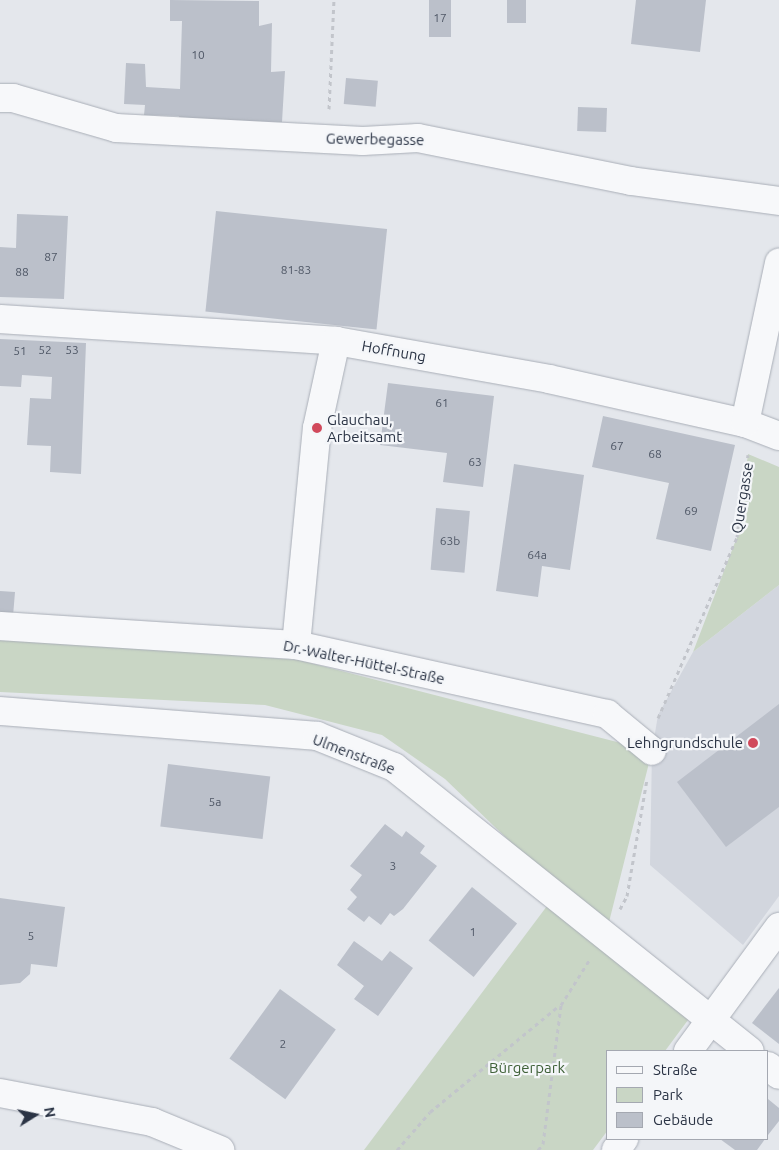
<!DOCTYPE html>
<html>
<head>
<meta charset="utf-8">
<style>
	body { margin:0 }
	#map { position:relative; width:779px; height:1150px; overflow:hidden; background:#e4e7ec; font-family:Ubuntu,sans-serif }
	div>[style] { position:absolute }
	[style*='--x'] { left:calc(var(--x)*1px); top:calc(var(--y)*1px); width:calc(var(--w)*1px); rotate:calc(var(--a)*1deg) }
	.built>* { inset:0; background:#d2d6de }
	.green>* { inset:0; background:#c9d6c5 }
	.building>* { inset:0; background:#bbc0ca; transform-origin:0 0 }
	.path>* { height:3px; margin-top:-1.5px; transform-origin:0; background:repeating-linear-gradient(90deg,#c2c5cb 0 4px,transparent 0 8px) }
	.roads { filter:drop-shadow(0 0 1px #a9aeb7) drop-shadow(0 0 1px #a9aeb7) }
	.minor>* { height:28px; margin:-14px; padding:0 14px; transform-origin:14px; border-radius:14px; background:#f7f8fa }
	.dots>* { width:14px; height:14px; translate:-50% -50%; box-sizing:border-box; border:2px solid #f4f6f9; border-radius:50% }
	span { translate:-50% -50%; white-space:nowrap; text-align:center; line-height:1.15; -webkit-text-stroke:4.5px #f4f6f9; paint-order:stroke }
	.number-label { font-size:12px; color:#4f5766 }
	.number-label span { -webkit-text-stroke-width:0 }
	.street-label { font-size:15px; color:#2b3445 }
	.poi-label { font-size:15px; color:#2b3445 }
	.left { translate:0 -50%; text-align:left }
	.right { translate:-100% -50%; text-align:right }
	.park-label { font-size:15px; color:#3f6138 }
	.legend { position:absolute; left:606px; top:1050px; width:162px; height:90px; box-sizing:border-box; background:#f4f6f9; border:1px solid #a4a8b1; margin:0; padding:6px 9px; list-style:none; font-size:15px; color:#2b3445 }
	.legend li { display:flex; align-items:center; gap:10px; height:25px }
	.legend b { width:25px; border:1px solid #a4a8b1 }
	.north { position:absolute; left:10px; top:1090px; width:50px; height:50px; -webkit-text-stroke:4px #f4f6f9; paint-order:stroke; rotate:80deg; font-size:14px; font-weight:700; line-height:20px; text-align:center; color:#2b3445 }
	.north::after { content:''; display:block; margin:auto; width:18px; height:22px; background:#2b3445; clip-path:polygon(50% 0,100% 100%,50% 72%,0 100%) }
</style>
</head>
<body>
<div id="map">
	<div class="built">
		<i style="clip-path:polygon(779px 585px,779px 896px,743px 945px,650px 865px,652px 751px,658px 715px,693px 652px)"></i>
	</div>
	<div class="green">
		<i style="clip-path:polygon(748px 454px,779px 467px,779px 585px,693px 652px,737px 537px)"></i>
		<i style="clip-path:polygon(0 637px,299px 660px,652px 751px,606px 934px,445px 779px,382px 735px,265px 705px,0 692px)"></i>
		<i style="clip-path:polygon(547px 906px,691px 1016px,665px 1051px,608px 1051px,608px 1130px,593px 1150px,364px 1150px)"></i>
	</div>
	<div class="building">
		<i style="clip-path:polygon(170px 0,259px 1px,259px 26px,272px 23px,271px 72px,285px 71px,282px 122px,178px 120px,179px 116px,144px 115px,145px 105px,124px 104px,126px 63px,145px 64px,146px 87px,180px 89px,182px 21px,170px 21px)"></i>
		<i style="left:429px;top:0;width:22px;height:37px"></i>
		<i style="left:507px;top:0;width:19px;height:23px"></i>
		<i style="clip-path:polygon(636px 0,706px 0,700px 52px,631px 44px)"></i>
		<i style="left:346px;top:78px;width:32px;height:26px;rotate:5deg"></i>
		<i style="left:578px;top:107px;width:29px;height:24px;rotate:2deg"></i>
		<i style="left:216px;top:211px;width:172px;height:101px;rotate:6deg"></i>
		<i style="clip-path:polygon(17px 214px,68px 216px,64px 299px,0 297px,0 247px,16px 248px)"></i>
		<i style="clip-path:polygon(0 339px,86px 343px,81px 474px,50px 472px,51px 446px,27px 445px,30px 398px,51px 399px,52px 377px,22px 375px,21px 387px,0 386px)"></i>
		<i style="clip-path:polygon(388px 383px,494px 396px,483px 487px,443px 482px,447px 453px,380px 445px)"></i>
		<i style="clip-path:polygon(603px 416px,735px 445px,711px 551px,656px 539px,669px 483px,592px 467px)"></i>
		<i style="clip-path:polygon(514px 464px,584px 475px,570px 570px,542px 566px,538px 597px,496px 591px)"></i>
		<i style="left:436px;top:508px;width:34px;height:62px;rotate:5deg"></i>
		<i style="clip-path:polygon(0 591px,15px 592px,13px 616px,0 616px)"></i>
		<i style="clip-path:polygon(779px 704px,779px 807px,726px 847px,677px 782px)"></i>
		<i style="left:168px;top:764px;width:103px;height:63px;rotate:7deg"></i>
		<i style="clip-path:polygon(385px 824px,402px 837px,406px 831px,425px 846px,420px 853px,437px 866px,403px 909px,394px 916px,390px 913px,381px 925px,369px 916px,364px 922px,347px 909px,357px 897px,350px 890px,362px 875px,350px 866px)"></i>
		<i style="left:472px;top:887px;width:58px;height:69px;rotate:39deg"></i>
		<i style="clip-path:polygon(0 898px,65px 907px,57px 967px,31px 964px,30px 974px,20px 983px,0 985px)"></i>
		<i style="clip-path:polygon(354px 941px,382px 961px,390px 951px,413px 968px,378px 1016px,354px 999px,364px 986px,337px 965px)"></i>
		<i style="clip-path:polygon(779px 988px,779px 1044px,752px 1023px)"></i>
		<i style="left:280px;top:989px;width:69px;height:86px;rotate:36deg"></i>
		<i style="clip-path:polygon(768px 1099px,779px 1108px,779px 1121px,768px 1135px)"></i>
		<i style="clip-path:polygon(720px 1139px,765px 1139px,757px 1150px,735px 1150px)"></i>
	</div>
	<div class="path">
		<i style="--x:329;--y:109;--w:109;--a:-87.4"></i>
		<i style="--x:658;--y:718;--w:197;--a:-66.4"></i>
		<i style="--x:737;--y:537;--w:83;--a:-82.4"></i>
		<i style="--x:620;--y:909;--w:15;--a:-62"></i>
		<i style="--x:627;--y:896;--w:119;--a:-80.3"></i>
		<i style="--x:397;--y:1150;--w:50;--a:-49"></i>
		<i style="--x:430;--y:1112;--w:168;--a:-39.5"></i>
		<i style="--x:538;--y:1150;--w:8;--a:-50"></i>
		<i style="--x:543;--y:1144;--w:140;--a:-82.6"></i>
		<i style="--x:561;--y:1005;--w:54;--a:-57.8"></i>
	</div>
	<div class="roads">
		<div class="minor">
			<i style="--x:0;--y:98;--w:13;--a:0"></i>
			<i style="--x:13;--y:98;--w:107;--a:16.2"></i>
			<i style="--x:116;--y:128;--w:247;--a:3"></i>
			<i style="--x:363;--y:141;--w:55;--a:-3.1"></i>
			<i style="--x:418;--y:138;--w:217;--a:11.4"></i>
			<i style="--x:631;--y:181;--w:149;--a:7.7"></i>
			<i style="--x:0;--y:319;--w:337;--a:3.7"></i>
			<i style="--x:336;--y:341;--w:216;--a:10.1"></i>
			<i style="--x:549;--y:379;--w:201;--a:12.7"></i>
			<i style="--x:745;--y:423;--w:36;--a:21"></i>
			<i style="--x:745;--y:423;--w:164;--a:-78"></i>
			<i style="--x:0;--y:626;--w:297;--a:3.7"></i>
			<i style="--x:296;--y:645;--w:319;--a:12.5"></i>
			<i style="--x:607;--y:714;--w:58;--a:39.4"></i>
			<i style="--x:296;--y:645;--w:218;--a:-84.5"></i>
			<i style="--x:317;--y:428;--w:89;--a:-77.7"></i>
			<i style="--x:0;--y:711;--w:318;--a:4.5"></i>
			<i style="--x:317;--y:736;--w:83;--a:21.9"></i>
			<i style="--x:394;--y:767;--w:455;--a:38.6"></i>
			<i style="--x:688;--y:1051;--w:154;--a:-53.7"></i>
			<i style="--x:768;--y:1066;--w:14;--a:39"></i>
			<i style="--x:0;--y:1093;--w:155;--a:10.8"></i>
			<i style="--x:152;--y:1122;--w:74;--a:22.4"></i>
			<i style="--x:616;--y:1150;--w:14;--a:-54"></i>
		</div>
	</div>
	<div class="dots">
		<i style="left:317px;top:428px;background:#d1495b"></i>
		<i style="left:753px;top:743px;background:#d1495b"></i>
	</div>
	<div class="number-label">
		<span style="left:440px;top:18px">17</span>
		<span style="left:198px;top:55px">10</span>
		<span style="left:51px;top:257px">87</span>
		<span style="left:296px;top:270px">81-83</span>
		<span style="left:22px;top:272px">88</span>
		<span style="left:45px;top:350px">52</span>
		<span style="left:72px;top:350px">53</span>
		<span style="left:20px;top:351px">51</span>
		<span style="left:442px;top:403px">61</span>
		<span style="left:617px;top:446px">67</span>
		<span style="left:655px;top:454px">68</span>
		<span style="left:475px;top:462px">63</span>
		<span style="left:691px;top:511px">69</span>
		<span style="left:450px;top:541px">63b</span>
		<span style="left:537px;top:555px">64a</span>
		<span style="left:215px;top:802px">5a</span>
		<span style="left:393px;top:866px">3</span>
		<span style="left:473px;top:932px">1</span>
		<span style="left:31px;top:936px">5</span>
		<span style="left:283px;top:1044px">2</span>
	</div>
	<div class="street-label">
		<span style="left:375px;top:139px;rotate:1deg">Gewerbegasse</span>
		<span style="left:394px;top:351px;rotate:10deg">Hoffnung</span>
		<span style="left:742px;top:498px;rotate:-81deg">Quergasse</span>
		<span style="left:364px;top:662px;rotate:12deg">Dr.-Walter-Hüttel-Straße</span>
		<span style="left:354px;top:754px;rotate:21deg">Ulmenstraße</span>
	</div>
	<div class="poi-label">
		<span class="left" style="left:327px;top:428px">Glauchau,<br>Arbeitsamt</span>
		<span class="right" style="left:743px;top:743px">Lehngrundschule</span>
	</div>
	<div class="park-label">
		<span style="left:527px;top:1068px">Bürgerpark</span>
	</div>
	<ul class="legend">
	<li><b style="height:6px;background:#f7f8fa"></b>Straße</li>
	<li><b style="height:14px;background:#c9d6c5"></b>Park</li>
	<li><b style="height:14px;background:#bbc0ca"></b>Gebäude</li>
	</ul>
	<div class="north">N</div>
</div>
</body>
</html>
